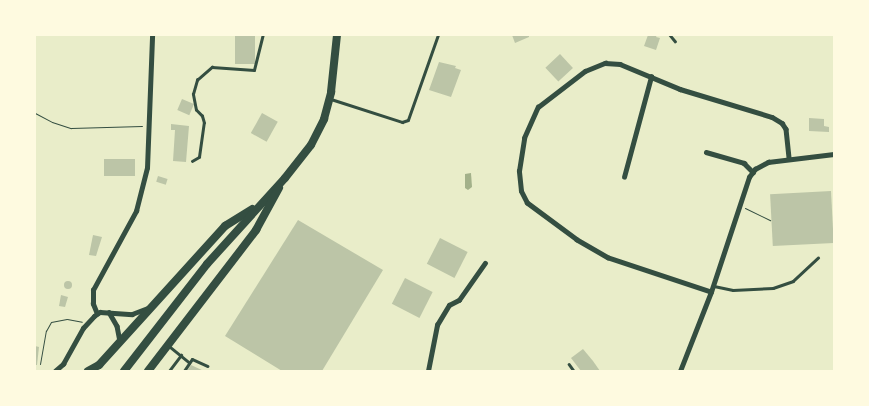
<!DOCTYPE html>
<html>
<head>
<meta charset="utf-8">
<style>
	body { margin:0 }
	#map { position:relative; width:869px; height:406px; overflow:hidden; background:#e9edc9; font-family:Karla,sans-serif }
	div>[style] { position:absolute }
	[style*='--x'] { left:calc(var(--x)*1px); top:calc(var(--y)*1px); width:calc(var(--w)*1px); rotate:calc(var(--a)*1deg) }
	.water>* { inset:0; background:#a3b18a }
	.building>* { inset:0; background:#bcc5a7; transform-origin:0 0 }
	.round { border-radius:50% }
	.path>* { height:1px; margin:-0.5px; padding:0 0.5px; transform-origin:0.5px; border-radius:0.5px; background:#344e41 }
	.service>* { height:2.5px; margin:-1.25px; padding:0 1.25px; transform-origin:1.25px; border-radius:1.25px; background:#344e41 }
	.minor>* { height:4.5px; margin:-2.25px; padding:0 2.25px; transform-origin:2.25px; border-radius:2.25px; background:#344e41 }
	.primary>* { height:8px; margin:-4px; padding:0 4px; transform-origin:4px; border-radius:4px; background:#344e41 }
	span { translate:-50% -50%; white-space:nowrap; text-align:center; line-height:1.15; -webkit-text-stroke:4.5px #fefae0; paint-order:stroke }
	.frame { position:absolute; inset:0; border:36px solid #fefae0; pointer-events:none }
</style>
</head>
<body>
<div id="map">
	<div class="water">
		<i style="clip-path:polygon(471px 173px,472px 187px,468px 190px,465px 188px,465px 174px)"></i>
	</div>
	<div class="building">
		<i style="left:235px;top:35px;width:20px;height:29px"></i>
		<i style="clip-path:polygon(512px 35px,529px 35px,529px 37px,515px 43px)"></i>
		<i style="clip-path:polygon(648px 35px,657px 35px,656px 37px,660px 38px,656px 50px,644px 46px)"></i>
		<i style="left:560px;top:54px;width:19px;height:20px;rotate:47deg"></i>
		<i style="clip-path:polygon(439px 62px,456px 66px,455px 68px,461px 70px,451px 97px,429px 90px)"></i>
		<i style="left:182px;top:99px;width:13px;height:12px;rotate:23deg"></i>
		<i style="left:262px;top:113px;width:18px;height:23px;rotate:29deg"></i>
		<i style="clip-path:polygon(809px 118px,824px 119px,824px 126px,829px 127px,829px 132px,809px 131px)"></i>
		<i style="clip-path:polygon(171px 124px,189px 126px,186px 162px,173px 161px,175px 130px,171px 130px)"></i>
		<i style="left:135px;top:159px;width:17px;height:31px;rotate:90deg"></i>
		<i style="left:158px;top:176px;width:10px;height:6px;rotate:17deg"></i>
		<i style="left:831px;top:191px;width:52px;height:61px;rotate:87deg"></i>
		<i style="clip-path:polygon(298px 220px,383px 270px,322px 371px,282px 371px,225px 336px)"></i>
		<i style="clip-path:polygon(93px 235px,102px 237px,96px 256px,89px 255px)"></i>
		<i style="left:440px;top:238px;width:31px;height:29px;rotate:27deg"></i>
		<i style="left:405px;top:278px;width:31px;height:29px;rotate:27deg"></i>
		<i class="round" style="left:64px;top:281px;width:8px;height:8px"></i>
		<i style="clip-path:polygon(61px 295px,68px 297px,65px 307px,59px 306px)"></i>
		<i style="clip-path:polygon(35px 346px,39px 347px,37px 365px,35px 365px)"></i>
		<i style="clip-path:polygon(583px 349px,593px 361px,600px 371px,581px 371px,571px 358px)"></i>
		<i style="clip-path:polygon(191px 365px,204px 371px,187px 371px)"></i>
	</div>
	<div class="path">
		<i style="--x:35;--y:113;--w:19;--a:28"></i>
		<i style="--x:52;--y:122;--w:20;--a:18"></i>
		<i style="--x:71;--y:128;--w:71;--a:-1.6"></i>
		<i style="--x:745;--y:208;--w:28;--a:26"></i>
		<i style="--x:40;--y:364;--w:34;--a:-80"></i>
		<i style="--x:46;--y:331;--w:10;--a:-61"></i>
		<i style="--x:51;--y:322;--w:16;--a:-11"></i>
		<i style="--x:67;--y:319;--w:15;--a:11"></i>
	</div>
	<div class="service">
		<i style="--x:670;--y:35;--w:8;--a:50"></i>
		<i style="--x:331;--y:99;--w:75;--a:17.9"></i>
		<i style="--x:402;--y:122;--w:6;--a:-18"></i>
		<i style="--x:408;--y:120;--w:90;--a:-70.6"></i>
		<i style="--x:192;--y:161;--w:8;--a:-30"></i>
		<i style="--x:199;--y:157;--w:34;--a:-82"></i>
		<i style="--x:204;--y:123;--w:7;--a:-106"></i>
		<i style="--x:202;--y:116;--w:8;--a:-135"></i>
		<i style="--x:196;--y:110;--w:16;--a:-101"></i>
		<i style="--x:193;--y:94;--w:15;--a:-74"></i>
		<i style="--x:197;--y:80;--w:20;--a:-41"></i>
		<i style="--x:212;--y:67;--w:42;--a:4.1"></i>
		<i style="--x:254;--y:70;--w:36;--a:-76"></i>
		<i style="--x:714;--y:286;--w:19;--a:12"></i>
		<i style="--x:733;--y:290;--w:40;--a:-2.9"></i>
		<i style="--x:773;--y:288;--w:21;--a:-19"></i>
		<i style="--x:793;--y:281;--w:34;--a:-43"></i>
		<i style="--x:169;--y:346;--w:26;--a:39"></i>
		<i style="--x:569;--y:364;--w:9;--a:54"></i>
		<i style="--x:169;--y:371;--w:20;--a:-53"></i>
		<i style="--x:184;--y:371;--w:14;--a:-56"></i>
		<i style="--x:192;--y:359;--w:17;--a:24"></i>
	</div>
	<div class="minor">
		<i style="--x:706;--y:152;--w:40;--a:16"></i>
		<i style="--x:744;--y:163;--w:13;--a:45"></i>
		<i style="--x:624;--y:177;--w:104;--a:-74.9"></i>
		<i style="--x:711;--y:292;--w:108;--a:-161.7"></i>
		<i style="--x:608;--y:258;--w:36;--a:-150"></i>
		<i style="--x:577;--y:240;--w:62;--a:-143.5"></i>
		<i style="--x:527;--y:203;--w:13;--a:-117"></i>
		<i style="--x:521;--y:191;--w:20;--a:-96"></i>
		<i style="--x:519;--y:171;--w:33;--a:-81"></i>
		<i style="--x:524;--y:138;--w:34;--a:-66"></i>
		<i style="--x:538;--y:107;--w:59;--a:-37.5"></i>
		<i style="--x:585;--y:71;--w:22;--a:-22"></i>
		<i style="--x:605;--y:63;--w:15;--a:4"></i>
		<i style="--x:620;--y:64;--w:65;--a:22.6"></i>
		<i style="--x:680;--y:89;--w:96;--a:16.9"></i>
		<i style="--x:772;--y:117;--w:12;--a:31"></i>
		<i style="--x:782;--y:123;--w:7;--a:56"></i>
		<i style="--x:786;--y:129;--w:30;--a:84"></i>
		<i style="--x:109;--y:312;--w:16;--a:60"></i>
		<i style="--x:117;--y:326;--w:15;--a:79"></i>
		<i style="--x:97;--y:314;--w:11;--a:-112"></i>
		<i style="--x:93;--y:304;--w:14;--a:-90"></i>
		<i style="--x:93;--y:290;--w:90;--a:-61.4"></i>
		<i style="--x:136;--y:211;--w:44;--a:-75.7"></i>
		<i style="--x:147;--y:168;--w:133;--a:-87.8"></i>
		<i style="--x:55;--y:371;--w:11;--a:-41"></i>
		<i style="--x:63;--y:364;--w:41;--a:-60.9"></i>
		<i style="--x:83;--y:328;--w:16;--a:-47"></i>
		<i style="--x:94;--y:316;--w:7;--a:-34"></i>
		<i style="--x:100;--y:312;--w:32;--a:4"></i>
		<i style="--x:132;--y:314;--w:17;--a:-21"></i>
		<i style="--x:428;--y:371;--w:47;--a:-78.9"></i>
		<i style="--x:437;--y:325;--w:23;--a:-59"></i>
		<i style="--x:449;--y:305;--w:11;--a:-27"></i>
		<i style="--x:459;--y:300;--w:45;--a:-54.9"></i>
		<i style="--x:680;--y:371;--w:85;--a:-68.6"></i>
		<i style="--x:711;--y:292;--w:121;--a:-71.7"></i>
		<i style="--x:749;--y:177;--w:10;--a:-53"></i>
		<i style="--x:755;--y:169;--w:15;--a:-28"></i>
		<i style="--x:768;--y:162;--w:66;--a:-6.9"></i>
	</div>
	<div class="primary">
		<i style="--x:88;--y:371;--w:13;--a:-29"></i>
		<i style="--x:99;--y:365;--w:188;--a:-47.8"></i>
		<i style="--x:225;--y:226;--w:32;--a:-32"></i>
		<i style="--x:124;--y:371;--w:135;--a:-52.2"></i>
		<i style="--x:207;--y:264;--w:116;--a:-47.8"></i>
		<i style="--x:285;--y:178;--w:42;--a:-51.8"></i>
		<i style="--x:311;--y:145;--w:29;--a:-63"></i>
		<i style="--x:324;--y:119;--w:28;--a:-75"></i>
		<i style="--x:331;--y:92;--w:57;--a:-84"></i>
		<i style="--x:148;--y:371;--w:178;--a:-52.5"></i>
		<i style="--x:256;--y:230;--w:48;--a:-61.3"></i>
	</div>
	<div class="frame"></div>
</div>
</body>
</html>
